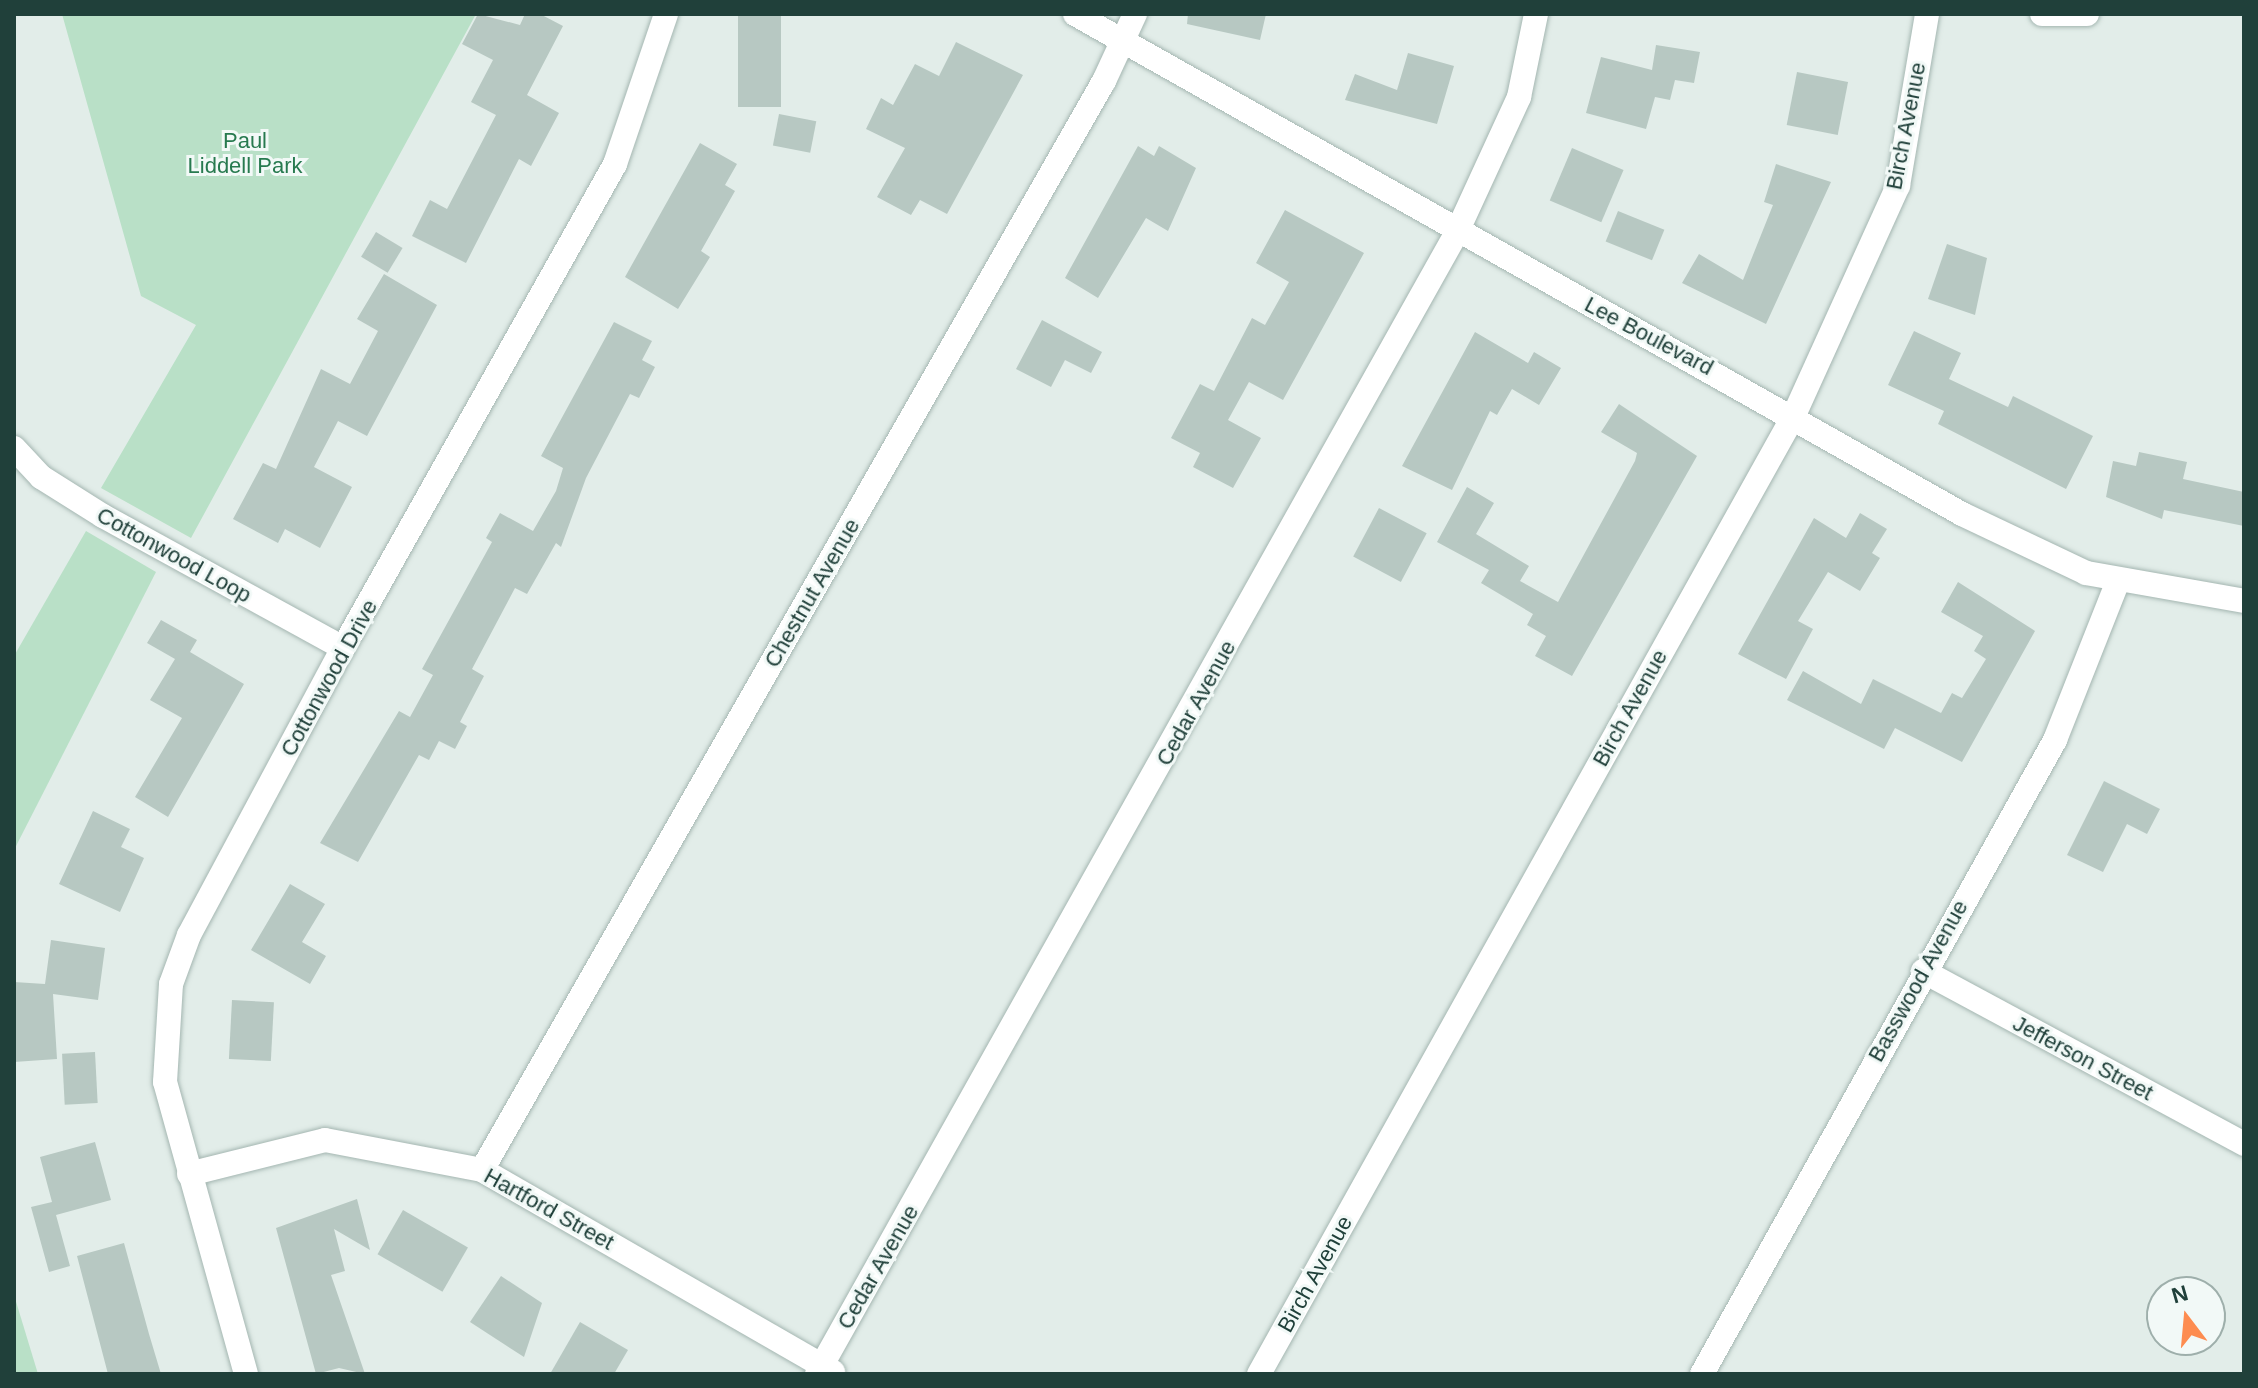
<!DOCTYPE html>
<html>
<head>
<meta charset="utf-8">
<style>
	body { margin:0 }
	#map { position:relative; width:2258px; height:1388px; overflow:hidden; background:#e2ede9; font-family:Arial,sans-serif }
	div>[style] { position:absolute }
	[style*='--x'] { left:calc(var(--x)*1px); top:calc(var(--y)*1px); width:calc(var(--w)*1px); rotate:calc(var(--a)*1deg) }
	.green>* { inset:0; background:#b9e0c7 }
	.building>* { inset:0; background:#b7c8c2; transform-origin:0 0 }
	.roads { filter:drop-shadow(0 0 2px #a4b6b1) drop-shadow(0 0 2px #a4b6b1) }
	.minor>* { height:24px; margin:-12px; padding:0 12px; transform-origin:12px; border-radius:12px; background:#fff }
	span { translate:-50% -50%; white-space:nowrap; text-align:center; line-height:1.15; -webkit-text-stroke:6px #f2f9f7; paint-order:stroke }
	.street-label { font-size:22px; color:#20403a }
	.park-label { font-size:22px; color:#277a4f }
	.frame { position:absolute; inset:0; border:16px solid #20403a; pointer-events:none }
	.north { position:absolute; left:2146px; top:1276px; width:80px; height:80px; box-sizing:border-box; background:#f2f9f7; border:2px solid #9eafab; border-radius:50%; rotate:344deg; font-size:22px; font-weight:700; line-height:32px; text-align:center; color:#20403a }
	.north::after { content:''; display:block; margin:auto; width:28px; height:36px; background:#fd8c50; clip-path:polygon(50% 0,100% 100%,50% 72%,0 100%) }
</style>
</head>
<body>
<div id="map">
	<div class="green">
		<i style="clip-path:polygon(62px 14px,476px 14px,191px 538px,101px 488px,196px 325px,141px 296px)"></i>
		<i style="clip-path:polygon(86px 531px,156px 572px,14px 850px,14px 656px)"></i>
		<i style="clip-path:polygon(14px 1295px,38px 1374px,14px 1374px)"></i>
	</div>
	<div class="building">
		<i style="clip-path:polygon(478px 14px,520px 25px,525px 14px,540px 14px,563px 26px,527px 95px,559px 113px,531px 166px,519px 159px,466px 263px,412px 236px,430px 200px,447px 209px,496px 115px,471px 102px,493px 60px,462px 44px)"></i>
		<i style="left:738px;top:14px;width:43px;height:93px"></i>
		<i style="clip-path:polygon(1188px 14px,1266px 14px,1260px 40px,1187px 24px)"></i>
		<i style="clip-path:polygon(956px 42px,1023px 75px,947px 214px,920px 200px,911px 215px,877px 197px,905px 148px,866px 129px,881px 98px,893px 105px,915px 64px,939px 76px)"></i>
		<i style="clip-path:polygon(1656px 45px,1700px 52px,1694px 83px,1675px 80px,1670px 100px,1655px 97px,1646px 129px,1586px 113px,1601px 57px,1652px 70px)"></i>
		<i style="clip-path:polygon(1408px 53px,1454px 66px,1437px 124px,1345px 100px,1355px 74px,1397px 90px)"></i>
		<i style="left:1797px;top:72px;width:52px;height:54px;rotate:11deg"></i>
		<i style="left:779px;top:114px;width:38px;height:32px;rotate:11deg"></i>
		<i style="clip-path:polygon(700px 143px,737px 164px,725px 185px,735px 191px,701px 251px,710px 257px,678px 309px,625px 277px)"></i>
		<i style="clip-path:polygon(1138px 146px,1154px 156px,1159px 146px,1196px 168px,1168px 231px,1146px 218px,1098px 298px,1065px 278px)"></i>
		<i style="left:1572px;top:148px;width:56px;height:57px;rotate:23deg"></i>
		<i style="clip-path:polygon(1776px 164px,1831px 182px,1766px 324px,1682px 283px,1699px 254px,1743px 280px,1773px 205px,1764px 202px)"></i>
		<i style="clip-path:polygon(1285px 210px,1364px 253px,1283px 400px,1249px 382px,1228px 420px,1261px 438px,1233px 488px,1193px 467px,1200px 453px,1171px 438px,1200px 384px,1214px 391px,1252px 318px,1265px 325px,1289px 282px,1256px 263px)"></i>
		<i style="left:1618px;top:211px;width:50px;height:33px;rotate:22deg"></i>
		<i style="left:376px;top:232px;width:31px;height:29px;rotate:31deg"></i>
		<i style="clip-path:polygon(1947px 244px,1987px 258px,1975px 315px,1928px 299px)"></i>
		<i style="clip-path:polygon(384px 274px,437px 305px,367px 436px,338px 421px,314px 467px,352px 487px,320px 548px,285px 529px,278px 543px,233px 519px,263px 463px,276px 469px,321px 369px,350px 384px,378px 331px,357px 319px)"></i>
		<i style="clip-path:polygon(1042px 320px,1102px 352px,1091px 373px,1065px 360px,1051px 387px,1016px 369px)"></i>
		<i style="clip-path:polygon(614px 322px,652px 341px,642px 360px,655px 367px,639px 398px,630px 394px,586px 478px,561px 547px,556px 543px,527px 594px,515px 588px,472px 669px,484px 676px,460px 722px,467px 726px,455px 749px,439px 741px,429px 760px,419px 755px,358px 862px,320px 843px,399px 711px,410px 717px,433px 675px,422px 669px,492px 542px,486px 538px,500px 513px,533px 531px,556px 491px,563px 468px,541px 456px)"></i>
		<i style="clip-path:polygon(1914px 331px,1961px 353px,1949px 379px,2008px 407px,2013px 396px,2093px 436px,2066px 489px,1938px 424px,1944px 411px,1888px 385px)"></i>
		<i style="clip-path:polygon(1475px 332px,1528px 363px,1534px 352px,1561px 368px,1539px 405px,1512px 389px,1497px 415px,1490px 411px,1452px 490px,1402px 466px)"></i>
		<i style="clip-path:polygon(1619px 404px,1697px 456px,1572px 676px,1535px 656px,1546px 636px,1527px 625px,1533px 614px,1481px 583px,1489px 570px,1437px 542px,1467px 487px,1494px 503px,1476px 534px,1529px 566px,1520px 581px,1558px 602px,1635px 461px,1637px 453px,1601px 432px)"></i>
		<i style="clip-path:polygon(2139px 452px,2187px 462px,2183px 479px,2244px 492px,2244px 526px,2164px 510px,2162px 519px,2106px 497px,2113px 461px,2136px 466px)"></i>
		<i style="left:1379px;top:508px;width:54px;height:55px;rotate:28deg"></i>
		<i style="clip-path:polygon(1860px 513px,1887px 529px,1872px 553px,1880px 558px,1860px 591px,1828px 572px,1798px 621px,1813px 629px,1786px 679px,1738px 654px,1814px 518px,1846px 538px)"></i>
		<i style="clip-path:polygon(1958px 582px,2035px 631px,1962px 762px,1895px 728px,1884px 749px,1787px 700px,1803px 671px,1861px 704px,1873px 679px,1941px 713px,1952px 693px,1962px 698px,1986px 659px,1974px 651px,1983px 636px,1941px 612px)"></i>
		<i style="clip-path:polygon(161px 620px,197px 640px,190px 652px,244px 684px,168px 817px,135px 797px,182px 718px,150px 700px,175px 659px,147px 643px)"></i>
		<i style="clip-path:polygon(2104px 781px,2160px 809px,2147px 834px,2127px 824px,2103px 872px,2067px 855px)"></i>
		<i style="clip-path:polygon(93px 811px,130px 829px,121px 847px,144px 858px,120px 912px,59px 884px)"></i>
		<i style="clip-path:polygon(290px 884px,325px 904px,302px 942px,326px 956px,310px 984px,251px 950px)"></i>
		<i style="clip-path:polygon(51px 940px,105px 948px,98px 1000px,53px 994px,57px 1059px,14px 1062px,14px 982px,45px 984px)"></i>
		<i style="left:232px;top:1000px;width:42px;height:59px;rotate:3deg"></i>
		<i style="left:95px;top:1052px;width:51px;height:33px;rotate:87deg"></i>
		<i style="clip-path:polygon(95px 1142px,111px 1200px,56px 1215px,70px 1266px,49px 1272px,31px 1207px,52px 1202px,40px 1157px)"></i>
		<i style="clip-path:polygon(357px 1199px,370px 1250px,334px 1229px,345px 1271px,331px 1275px,365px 1374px,339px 1368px,316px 1374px,276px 1228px)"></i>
		<i style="left:403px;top:1210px;width:75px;height:51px;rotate:30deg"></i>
		<i style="clip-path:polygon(124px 1243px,149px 1334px,161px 1374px,108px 1374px,77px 1256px)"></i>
		<i style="clip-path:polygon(501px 1276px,542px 1303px,524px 1357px,470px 1322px)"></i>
		<i style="clip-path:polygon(580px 1322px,628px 1350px,614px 1374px,550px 1374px)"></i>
	</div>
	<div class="roads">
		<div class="minor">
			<i style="--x:1075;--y:14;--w:1018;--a:29.41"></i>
			<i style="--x:1962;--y:514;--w:137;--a:25.4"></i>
			<i style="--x:2086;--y:573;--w:160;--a:10"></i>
			<i style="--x:2042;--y:14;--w:45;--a:0"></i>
			<i style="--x:14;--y:448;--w:40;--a:47"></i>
			<i style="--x:41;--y:477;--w:73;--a:32.2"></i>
			<i style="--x:103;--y:516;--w:274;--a:28.8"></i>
			<i style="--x:1923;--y:971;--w:365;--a:28.3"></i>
			<i style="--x:482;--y:1170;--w:1254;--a:-60.27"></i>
			<i style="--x:1104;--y:81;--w:74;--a:-65.2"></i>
			<i style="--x:189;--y:1174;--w:140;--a:-14"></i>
			<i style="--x:325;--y:1140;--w:160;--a:10.8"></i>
			<i style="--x:482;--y:1170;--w:405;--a:29.9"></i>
			<i style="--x:246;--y:1374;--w:303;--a:-105.5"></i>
			<i style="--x:165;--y:1082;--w:98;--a:-86.5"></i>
			<i style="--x:171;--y:984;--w:52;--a:-69.8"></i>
			<i style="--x:189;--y:935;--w:326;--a:-61.8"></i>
			<i style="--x:343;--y:648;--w:555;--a:-60.66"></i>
			<i style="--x:615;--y:164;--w:158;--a:-71.2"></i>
			<i style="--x:817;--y:1374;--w:1309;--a:-60.73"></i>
			<i style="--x:1457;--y:232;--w:149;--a:-65.3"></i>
			<i style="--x:1519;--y:97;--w:85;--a:-78.4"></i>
			<i style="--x:1259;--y:1374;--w:1098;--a:-60.84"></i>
			<i style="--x:1794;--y:415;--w:252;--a:-65.6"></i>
			<i style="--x:1898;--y:186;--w:174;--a:-80.4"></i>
			<i style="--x:1702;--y:1374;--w:726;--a:-60.89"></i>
			<i style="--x:2055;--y:740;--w:171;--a:-68.4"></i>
		</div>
	</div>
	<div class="street-label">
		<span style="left:1906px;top:126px;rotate:-79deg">Birch Avenue</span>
		<span style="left:1649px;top:336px;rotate:28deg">Lee Boulevard</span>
		<span style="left:174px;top:555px;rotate:29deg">Cottonwood Loop</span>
		<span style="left:812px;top:593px;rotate:-60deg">Chestnut Avenue</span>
		<span style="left:329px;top:678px;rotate:-61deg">Cottonwood Drive</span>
		<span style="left:1196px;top:703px;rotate:-61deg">Cedar Avenue</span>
		<span style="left:1630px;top:708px;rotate:-61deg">Birch Avenue</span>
		<span style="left:1918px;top:981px;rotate:-61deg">Basswood Avenue</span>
		<span style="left:2083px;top:1058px;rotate:28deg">Jefferson Street</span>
		<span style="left:549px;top:1209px;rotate:29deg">Hartford Street</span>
		<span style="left:878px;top:1267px;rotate:-60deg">Cedar Avenue</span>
		<span style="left:1315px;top:1274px;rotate:-61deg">Birch Avenue</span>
	</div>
	<div class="park-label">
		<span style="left:245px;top:153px">Paul<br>Liddell Park</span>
	</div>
	<div class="frame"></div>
	<div class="north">N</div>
</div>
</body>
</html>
